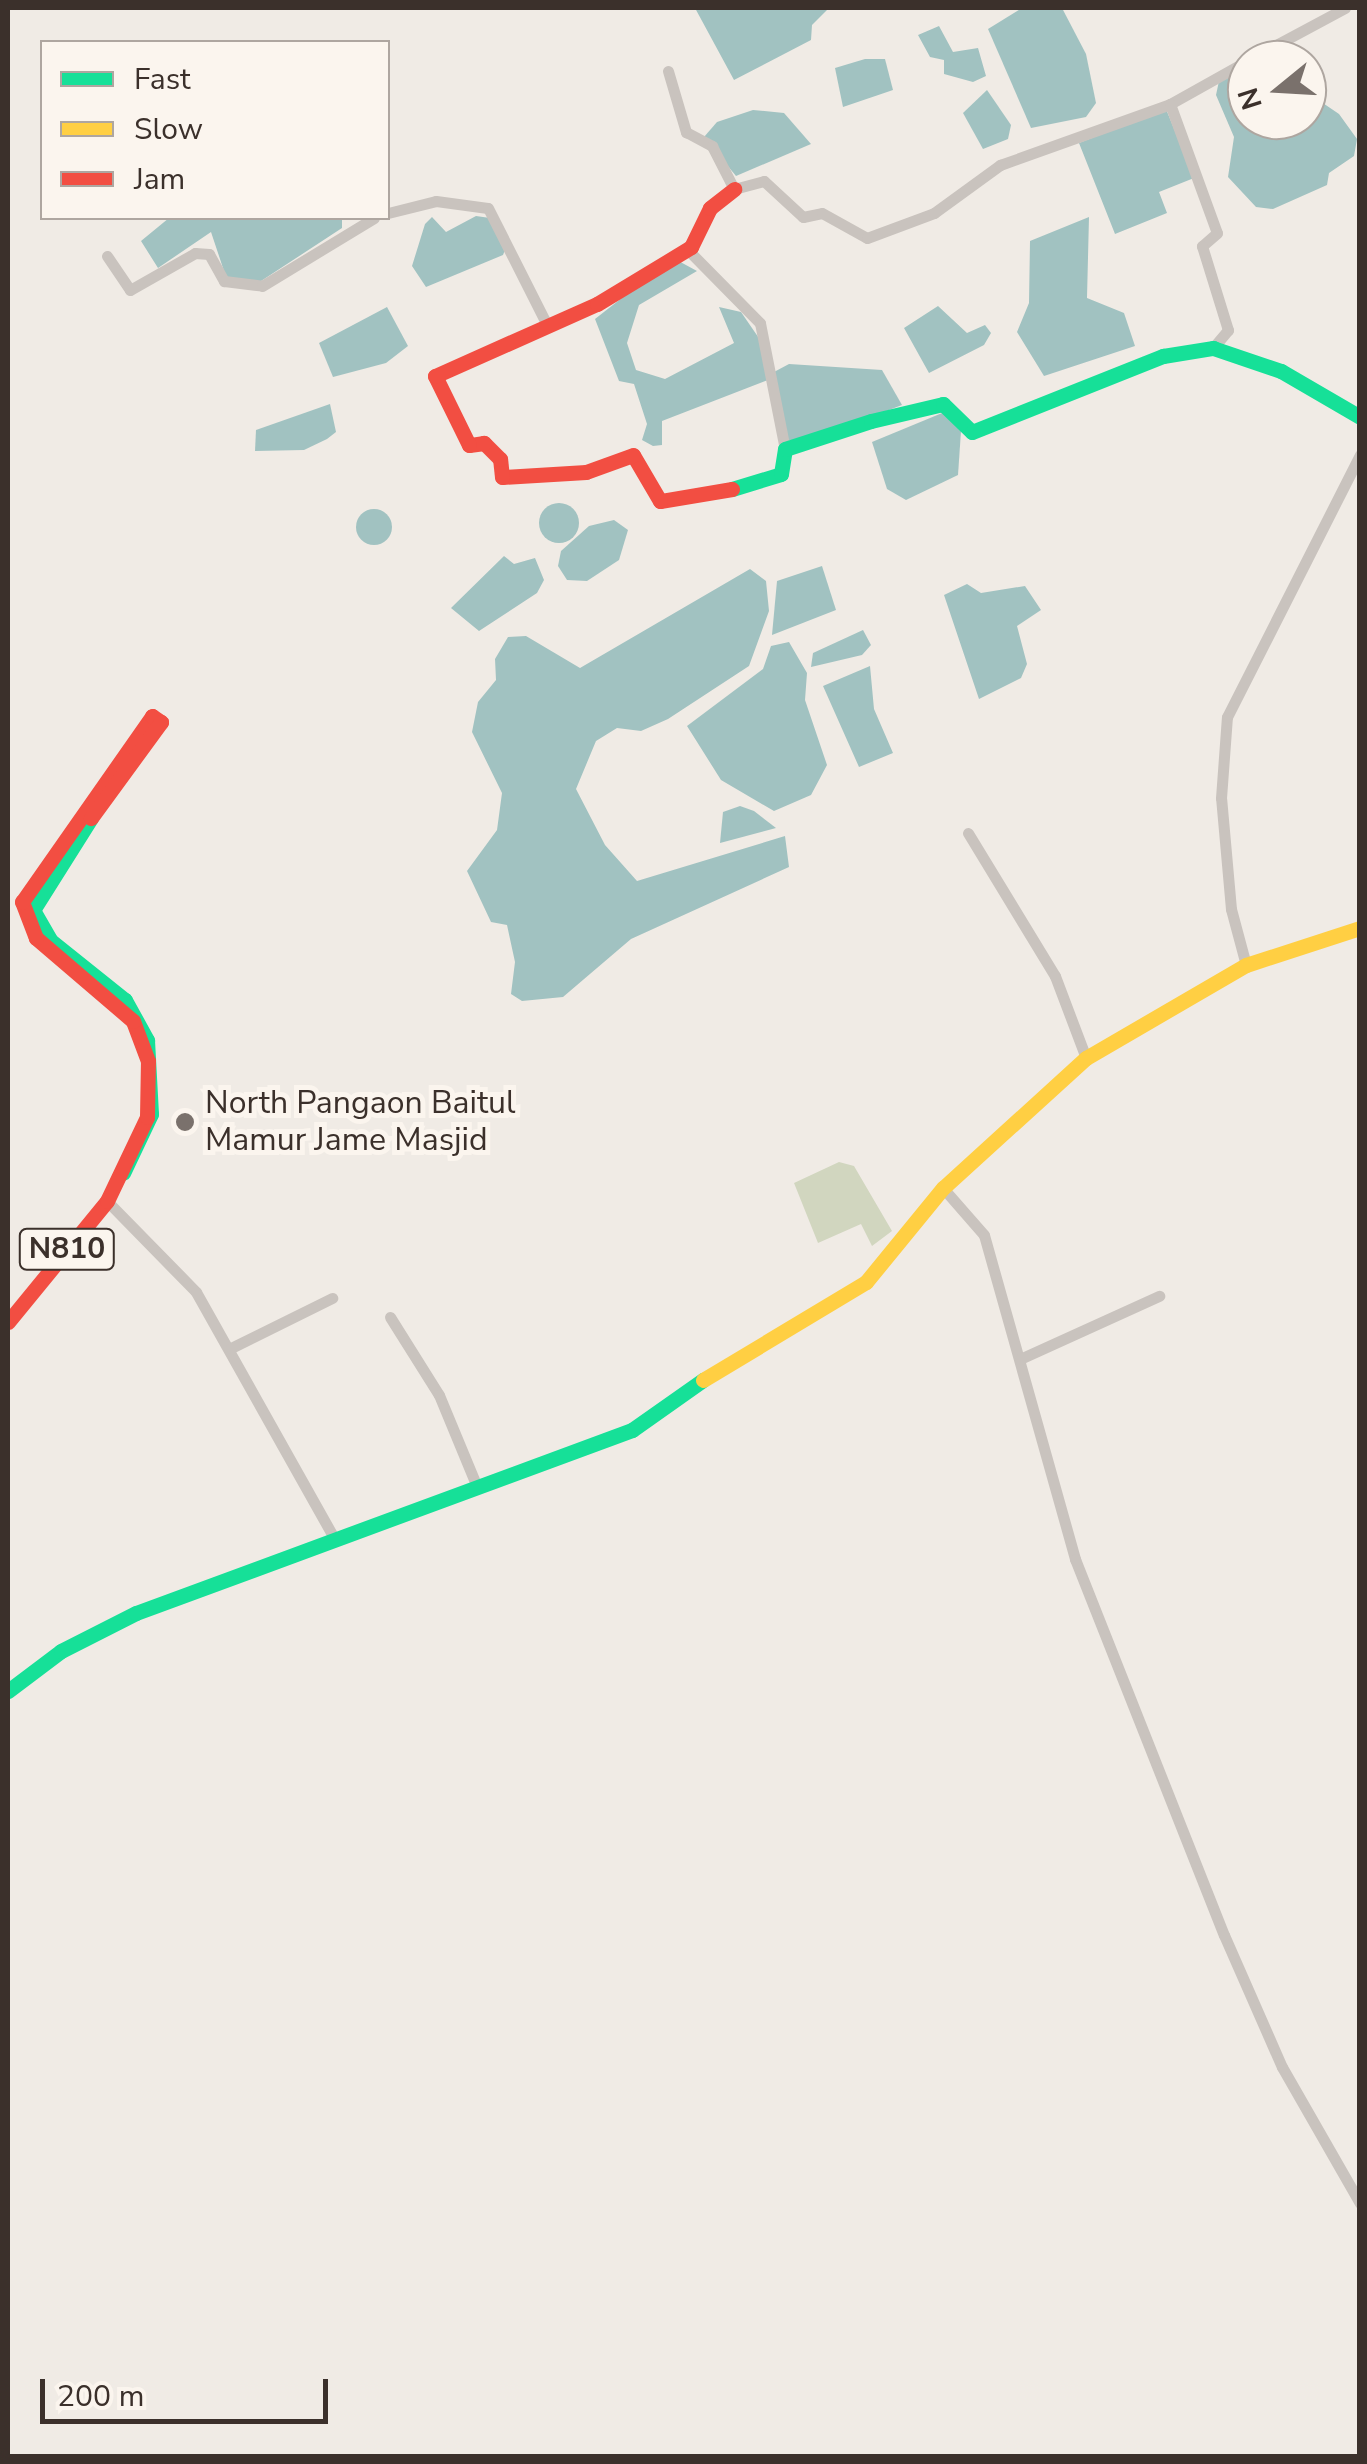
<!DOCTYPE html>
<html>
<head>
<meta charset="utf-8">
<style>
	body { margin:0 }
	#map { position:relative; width:1367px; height:2464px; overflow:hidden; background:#f0ebe5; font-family:"Nunito Sans",sans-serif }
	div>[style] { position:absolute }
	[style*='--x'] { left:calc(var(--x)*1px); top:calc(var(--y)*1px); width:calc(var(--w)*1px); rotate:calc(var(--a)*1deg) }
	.green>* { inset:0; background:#d1d6bf }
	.water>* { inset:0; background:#a1c2c1 }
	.round { border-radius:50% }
	.street>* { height:11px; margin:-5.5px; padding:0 5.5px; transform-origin:5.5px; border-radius:5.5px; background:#c9c3be }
	.fast>* { height:15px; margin:-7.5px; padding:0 7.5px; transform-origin:7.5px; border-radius:7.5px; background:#16e098 }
	.slow>* { height:15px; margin:-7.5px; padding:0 7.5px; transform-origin:7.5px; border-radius:7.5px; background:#ffcf43 }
	.jam>* { height:15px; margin:-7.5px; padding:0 7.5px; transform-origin:7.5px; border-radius:7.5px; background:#f24e42 }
	.dots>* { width:28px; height:28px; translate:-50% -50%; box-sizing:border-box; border:5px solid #fbf5ee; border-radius:50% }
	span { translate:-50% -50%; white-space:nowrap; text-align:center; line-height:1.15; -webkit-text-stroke:10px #fbf5ee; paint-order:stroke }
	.shield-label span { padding:2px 8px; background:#fbf5ee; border:2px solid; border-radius:8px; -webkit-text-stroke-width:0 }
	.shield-label { font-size:30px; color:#3b302b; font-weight:700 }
	.poi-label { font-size:32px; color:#3b302b }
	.left { translate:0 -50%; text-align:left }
	.frame { position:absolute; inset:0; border:10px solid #3b302b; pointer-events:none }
	.legend { position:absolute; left:40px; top:40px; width:350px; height:180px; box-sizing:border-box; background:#fbf5ee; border:2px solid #aea6a0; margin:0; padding:12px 18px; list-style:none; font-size:30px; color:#3b302b }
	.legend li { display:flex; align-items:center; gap:20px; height:50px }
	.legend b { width:50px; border:2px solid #aea6a0 }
	.north { position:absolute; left:1227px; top:40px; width:100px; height:100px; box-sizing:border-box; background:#fbf5ee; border:2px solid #aea6a0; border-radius:50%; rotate:252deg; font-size:28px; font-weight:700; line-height:40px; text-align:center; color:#3b302b }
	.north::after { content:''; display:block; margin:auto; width:35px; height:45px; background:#7a716c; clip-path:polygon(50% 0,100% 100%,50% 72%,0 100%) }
	.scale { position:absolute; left:40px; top:2379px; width:288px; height:45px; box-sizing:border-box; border:5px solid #3b302b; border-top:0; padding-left:12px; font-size:30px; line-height:35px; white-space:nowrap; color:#3b302b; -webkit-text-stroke:8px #fbf5ee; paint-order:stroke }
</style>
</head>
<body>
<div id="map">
	<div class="green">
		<i style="clip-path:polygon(839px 1162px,854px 1166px,892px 1231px,872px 1246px,861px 1224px,818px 1243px,794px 1183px)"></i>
	</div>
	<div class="water">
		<i style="clip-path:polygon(695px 8px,829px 8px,812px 25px,811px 40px,734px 80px)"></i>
		<i style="clip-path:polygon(1022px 8px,1062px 8px,1086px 54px,1096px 103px,1086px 117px,1031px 128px,988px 29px)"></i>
		<i style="clip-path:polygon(939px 26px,953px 52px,978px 48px,986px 76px,973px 82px,944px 74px,944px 60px,930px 57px,918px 35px)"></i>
		<i style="clip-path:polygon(865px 59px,885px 59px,893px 90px,843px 107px,835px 68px)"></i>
		<i style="clip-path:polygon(1236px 70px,1247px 77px,1247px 120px,1307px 120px,1307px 99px,1314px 97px,1339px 114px,1357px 139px,1354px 156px,1329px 173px,1327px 185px,1273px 209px,1256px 207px,1228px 177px,1234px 137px,1216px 95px,1219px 81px)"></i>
		<i style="clip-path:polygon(987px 90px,1011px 125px,1008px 139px,983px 149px,963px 113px)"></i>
		<i style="clip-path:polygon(1166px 109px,1194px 178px,1159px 192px,1167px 213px,1115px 234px,1079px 143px)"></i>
		<i style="clip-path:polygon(753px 110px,784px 113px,811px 144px,736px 176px,704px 137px,717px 122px)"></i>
		<i style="clip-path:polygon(476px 216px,490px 218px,507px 245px,503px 255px,426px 287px,412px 266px,425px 224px,432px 217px,446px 232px)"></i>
		<i style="clip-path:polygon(1089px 217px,1087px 298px,1124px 313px,1135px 346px,1044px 376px,1017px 332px,1029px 303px,1030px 241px)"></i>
		<i style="clip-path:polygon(169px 218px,342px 218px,342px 228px,258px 283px,226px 277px,211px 232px,158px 268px,141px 241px)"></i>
		<i style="clip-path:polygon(673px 258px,697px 271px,639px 305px,627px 343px,636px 370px,665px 379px,734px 343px,719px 307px,741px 312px,767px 350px,768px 380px,662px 421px,662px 445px,653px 446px,642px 440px,647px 424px,634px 384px,619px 381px,595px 319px)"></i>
		<i style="clip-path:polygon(938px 306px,967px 333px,985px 325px,991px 333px,984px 345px,929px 373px,904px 328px)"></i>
		<i style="clip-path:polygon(387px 307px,408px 346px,386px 363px,333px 377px,319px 343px)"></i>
		<i style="clip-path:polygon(789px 364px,882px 370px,902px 405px,808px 441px,787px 440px,774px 372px)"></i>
		<i style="clip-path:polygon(330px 404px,336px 432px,327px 439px,304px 450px,255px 451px,256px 430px)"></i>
		<i style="clip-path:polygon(947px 411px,961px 431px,958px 475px,906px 500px,887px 489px,872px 442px)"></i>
		<i class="round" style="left:539px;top:503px;width:40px;height:40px"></i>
		<i class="round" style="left:356px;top:509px;width:36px;height:36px"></i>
		<i style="clip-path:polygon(614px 520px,628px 530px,619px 560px,587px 581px,567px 580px,558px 566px,561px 551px,589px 526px)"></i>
		<i style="clip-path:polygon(504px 556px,514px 564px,535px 558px,544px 580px,537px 593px,479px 631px,451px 608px)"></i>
		<i style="clip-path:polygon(822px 566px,836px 610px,772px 635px,777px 581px)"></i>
		<i style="clip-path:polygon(750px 569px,766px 581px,769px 611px,749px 666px,668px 719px,641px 731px,617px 728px,596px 741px,576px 789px,605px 845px,637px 881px,785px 836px,789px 867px,631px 939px,563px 997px,522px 1001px,511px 994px,515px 962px,507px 925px,491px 922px,467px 871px,497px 830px,502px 793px,472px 732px,478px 702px,496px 680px,495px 659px,508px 637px,526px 636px,580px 668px)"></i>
		<i style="clip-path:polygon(967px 584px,981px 593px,1025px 586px,1041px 610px,1017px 626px,1027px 664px,1021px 678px,979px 699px,944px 595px)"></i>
		<i style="clip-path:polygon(863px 630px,871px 645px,862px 655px,811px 667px,813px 653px)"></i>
		<i style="clip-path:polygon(789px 642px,807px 673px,805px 700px,827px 765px,811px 795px,774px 811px,721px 780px,687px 726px,763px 669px,771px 646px)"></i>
		<i style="clip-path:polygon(870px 666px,874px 709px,893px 753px,859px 767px,823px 686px)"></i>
		<i style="clip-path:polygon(740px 806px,754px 811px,776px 828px,720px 843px,723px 812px)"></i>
	</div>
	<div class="street">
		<i style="--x:1248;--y:60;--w:110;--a:-28.2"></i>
		<i style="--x:668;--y:71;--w:64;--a:73.6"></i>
		<i style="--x:686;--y:132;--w:30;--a:28"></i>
		<i style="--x:712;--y:146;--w:48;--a:62.9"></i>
		<i style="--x:734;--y:189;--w:31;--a:-15"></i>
		<i style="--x:764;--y:181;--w:53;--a:42.7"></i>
		<i style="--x:803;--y:217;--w:19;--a:-12"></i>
		<i style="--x:822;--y:213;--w:51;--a:29.1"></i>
		<i style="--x:867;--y:238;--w:72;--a:-20.5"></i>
		<i style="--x:934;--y:213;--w:82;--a:-36"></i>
		<i style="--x:1000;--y:165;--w:181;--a:-19.7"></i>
		<i style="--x:1170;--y:104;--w:88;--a:-29.2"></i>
		<i style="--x:1170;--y:104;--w:137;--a:70"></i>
		<i style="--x:1217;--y:233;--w:20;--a:139"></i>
		<i style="--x:1202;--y:246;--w:88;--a:72.8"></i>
		<i style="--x:1228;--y:330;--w:23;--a:130"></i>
		<i style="--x:388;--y:213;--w:49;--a:-14"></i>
		<i style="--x:436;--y:201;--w:52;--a:7.7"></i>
		<i style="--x:488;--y:208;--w:131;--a:63.2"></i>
		<i style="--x:687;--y:249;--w:104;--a:45.4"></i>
		<i style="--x:760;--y:323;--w:128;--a:78.8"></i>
		<i style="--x:107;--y:256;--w:41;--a:55.9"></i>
		<i style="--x:130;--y:290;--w:75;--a:-29.6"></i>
		<i style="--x:195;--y:253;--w:14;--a:4"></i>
		<i style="--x:209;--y:254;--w:31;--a:61"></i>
		<i style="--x:224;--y:281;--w:38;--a:7"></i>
		<i style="--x:262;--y:286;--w:131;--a:-31.3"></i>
		<i style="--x:968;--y:833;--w:167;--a:58.7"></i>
		<i style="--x:1055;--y:976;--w:88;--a:69.3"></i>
		<i style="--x:1246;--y:965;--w:58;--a:-105"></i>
		<i style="--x:1231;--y:909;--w:111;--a:-95.1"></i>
		<i style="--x:1221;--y:798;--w:81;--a:-85.8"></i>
		<i style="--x:1227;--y:717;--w:294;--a:-63.1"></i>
		<i style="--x:943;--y:1188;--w:62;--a:48.9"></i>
		<i style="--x:984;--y:1235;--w:337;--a:74.3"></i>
		<i style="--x:1075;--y:1559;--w:404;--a:68.4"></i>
		<i style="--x:1224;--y:1935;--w:144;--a:66.3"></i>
		<i style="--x:1282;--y:2067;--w:157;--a:60.2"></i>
		<i style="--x:107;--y:1201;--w:127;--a:45.6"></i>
		<i style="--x:196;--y:1292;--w:284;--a:60.7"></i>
		<i style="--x:390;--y:1317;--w:92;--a:57.9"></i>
		<i style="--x:439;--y:1395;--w:94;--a:67.5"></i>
		<i style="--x:231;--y:1348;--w:113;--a:-26.3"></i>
		<i style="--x:1020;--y:1359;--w:153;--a:-24.4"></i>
	</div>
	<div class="fast">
		<i style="--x:732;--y:489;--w:51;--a:-17"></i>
		<i style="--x:781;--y:474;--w:25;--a:-81"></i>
		<i style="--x:785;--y:449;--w:90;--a:-18"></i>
		<i style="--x:871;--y:421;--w:74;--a:-13.3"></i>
		<i style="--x:943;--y:404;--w:40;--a:44"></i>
		<i style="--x:972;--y:432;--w:206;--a:-21.7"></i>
		<i style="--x:1163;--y:356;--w:51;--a:-9.1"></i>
		<i style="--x:1213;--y:348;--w:72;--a:18.7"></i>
		<i style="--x:1281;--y:371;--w:91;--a:30.2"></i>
		<i style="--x:91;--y:818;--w:109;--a:122.2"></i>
		<i style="--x:33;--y:910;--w:34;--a:60"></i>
		<i style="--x:50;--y:940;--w:96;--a:38.7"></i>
		<i style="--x:125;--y:1000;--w:46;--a:61.2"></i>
		<i style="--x:147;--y:1040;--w:74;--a:86.9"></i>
		<i style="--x:151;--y:1114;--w:65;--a:115.4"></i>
		<i style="--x:8;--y:1691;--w:66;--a:-37"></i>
		<i style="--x:61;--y:1651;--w:84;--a:-26.9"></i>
		<i style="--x:136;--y:1613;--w:529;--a:-20.25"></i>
		<i style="--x:632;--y:1430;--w:87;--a:-35.2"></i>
	</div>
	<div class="slow">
		<i style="--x:703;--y:1380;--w:190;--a:-31"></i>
		<i style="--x:866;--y:1282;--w:122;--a:-50.7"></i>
		<i style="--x:943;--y:1188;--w:193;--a:-42.3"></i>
		<i style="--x:1086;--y:1058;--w:185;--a:-30.2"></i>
		<i style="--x:1246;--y:965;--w:120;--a:-18"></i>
	</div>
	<div class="jam">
		<i style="--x:732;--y:489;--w:73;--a:170.5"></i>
		<i style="--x:660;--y:501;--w:53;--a:-120.4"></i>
		<i style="--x:633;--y:455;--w:50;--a:160.1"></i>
		<i style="--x:586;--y:472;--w:84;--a:176.6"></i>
		<i style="--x:502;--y:477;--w:18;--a:-96"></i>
		<i style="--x:500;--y:459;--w:23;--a:-135"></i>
		<i style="--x:484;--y:443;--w:15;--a:172"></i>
		<i style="--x:469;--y:445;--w:77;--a:-116.2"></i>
		<i style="--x:435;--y:376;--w:177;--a:-24"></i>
		<i style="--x:597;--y:304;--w:110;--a:-31.2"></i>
		<i style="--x:691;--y:247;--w:43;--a:-64"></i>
		<i style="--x:710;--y:208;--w:31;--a:-38"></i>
		<i style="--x:8;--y:1322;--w:156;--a:-50.7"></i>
		<i style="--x:107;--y:1201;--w:93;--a:-64.5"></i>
		<i style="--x:147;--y:1117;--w:56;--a:-89"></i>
		<i style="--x:148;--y:1061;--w:43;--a:-110.6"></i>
		<i style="--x:133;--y:1021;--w:128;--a:-139.4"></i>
		<i style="--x:36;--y:938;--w:39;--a:-111"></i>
		<i style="--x:22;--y:902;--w:227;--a:-55"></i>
		<i style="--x:152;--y:716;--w:11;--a:34"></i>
		<i style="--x:161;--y:722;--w:119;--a:126.1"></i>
	</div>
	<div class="dots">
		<i style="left:185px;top:1122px;background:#7a716c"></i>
	</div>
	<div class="shield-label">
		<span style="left:67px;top:1249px">N810</span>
	</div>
	<div class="poi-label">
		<span class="left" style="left:205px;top:1122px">North Pangaon Baitul<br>Mamur Jame Masjid</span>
	</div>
	<div class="frame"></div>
	<ul class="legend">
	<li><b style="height:12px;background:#16e098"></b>Fast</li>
	<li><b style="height:12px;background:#ffcf43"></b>Slow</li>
	<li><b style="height:12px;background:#f24e42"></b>Jam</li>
	</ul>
	<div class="north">N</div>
	<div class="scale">200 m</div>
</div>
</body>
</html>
